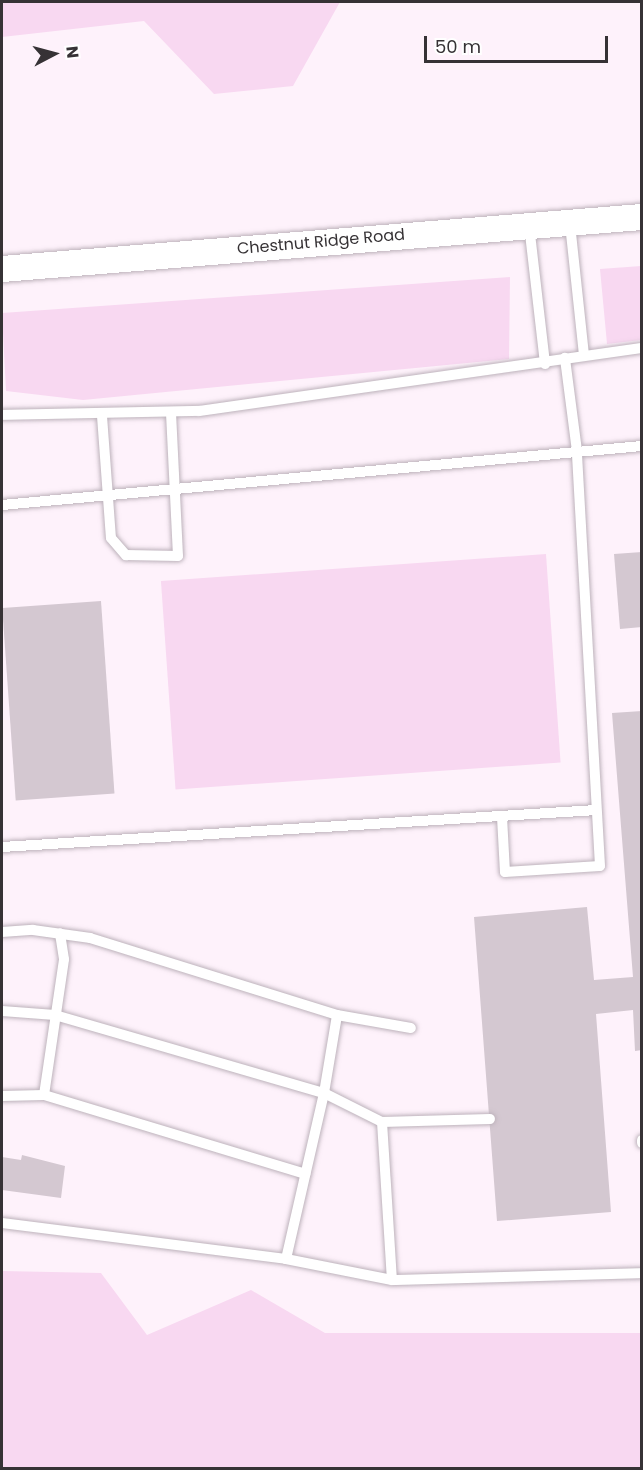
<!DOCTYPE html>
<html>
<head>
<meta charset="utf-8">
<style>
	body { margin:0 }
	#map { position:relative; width:643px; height:1470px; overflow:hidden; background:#fef2fb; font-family:Poppins,sans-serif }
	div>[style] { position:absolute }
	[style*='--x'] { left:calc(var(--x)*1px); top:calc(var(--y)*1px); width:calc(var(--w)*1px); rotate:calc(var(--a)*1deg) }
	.green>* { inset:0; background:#f8d8f1; transform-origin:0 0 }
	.building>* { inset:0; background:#d4c8d1; transform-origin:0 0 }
	.roads { filter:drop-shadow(0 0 2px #bdb2bb) drop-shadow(0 0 2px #bdb2bb) }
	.service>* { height:10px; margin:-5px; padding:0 5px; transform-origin:5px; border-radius:5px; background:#fff }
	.tertiary>* { height:26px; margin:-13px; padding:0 13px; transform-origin:13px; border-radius:13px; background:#fff }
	span { translate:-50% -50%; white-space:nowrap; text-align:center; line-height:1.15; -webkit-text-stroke:4.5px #fff; paint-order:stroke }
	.street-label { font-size:16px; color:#363235 }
	.frame { position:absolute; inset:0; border:3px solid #363235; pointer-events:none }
	.north { position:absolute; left:24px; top:24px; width:60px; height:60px; -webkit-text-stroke:4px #fff; paint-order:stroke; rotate:84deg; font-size:16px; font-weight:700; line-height:24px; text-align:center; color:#363235 }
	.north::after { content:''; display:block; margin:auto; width:21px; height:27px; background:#363235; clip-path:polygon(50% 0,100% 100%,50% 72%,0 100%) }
	.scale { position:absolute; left:424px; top:36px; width:184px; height:27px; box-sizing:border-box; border:3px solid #363235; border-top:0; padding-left:8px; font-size:18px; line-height:21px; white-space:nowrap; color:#363235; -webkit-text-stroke:4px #fff; paint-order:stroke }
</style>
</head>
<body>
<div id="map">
	<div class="green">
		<i style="clip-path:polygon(2px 2px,340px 2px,293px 86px,214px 94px,144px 21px,2px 37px)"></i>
		<i style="clip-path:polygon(641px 266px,641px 340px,607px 344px,600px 269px)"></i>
		<i style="clip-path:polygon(510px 277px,509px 359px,83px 400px,6px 391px,2px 313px)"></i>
		<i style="left:546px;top:554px;width:209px;height:386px;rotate:86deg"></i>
		<i style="clip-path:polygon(2px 1271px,101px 1273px,147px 1335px,251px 1290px,325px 1333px,641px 1333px,641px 1468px,2px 1468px)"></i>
	</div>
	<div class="building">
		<i style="clip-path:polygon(642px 552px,642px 627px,620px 629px,614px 554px)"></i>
		<i style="left:101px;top:601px;width:193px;height:99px;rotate:86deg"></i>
		<i style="clip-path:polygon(642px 711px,642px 1050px,635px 1051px,633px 1010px,596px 1014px,611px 1212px,497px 1221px,474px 917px,587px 907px,594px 980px,633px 977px,612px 713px)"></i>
		<i style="clip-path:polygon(22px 1155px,65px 1166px,61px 1198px,2px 1190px,2px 1157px,21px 1160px)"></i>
	</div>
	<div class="roads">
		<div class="service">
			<i style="--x:570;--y:224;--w:132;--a:83.9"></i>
			<i style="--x:529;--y:225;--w:140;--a:83.4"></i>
			<i style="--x:2;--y:415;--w:197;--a:-1.2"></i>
			<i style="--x:199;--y:411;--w:447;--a:-8.1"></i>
			<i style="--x:102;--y:416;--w:122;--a:85.8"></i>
			<i style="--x:111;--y:538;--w:23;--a:49"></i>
			<i style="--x:126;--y:555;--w:52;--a:1.1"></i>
			<i style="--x:178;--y:556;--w:143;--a:-92.8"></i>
			<i style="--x:2;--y:505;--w:643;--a:-5.27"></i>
			<i style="--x:502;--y:817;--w:55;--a:86.9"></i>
			<i style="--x:505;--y:872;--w:95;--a:-3.6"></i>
			<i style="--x:600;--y:866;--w:416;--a:-93.2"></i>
			<i style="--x:577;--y:451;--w:94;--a:-97.4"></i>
			<i style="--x:2;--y:847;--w:595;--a:-3.56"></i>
			<i style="--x:2;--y:932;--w:31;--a:-4"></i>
			<i style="--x:33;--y:930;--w:58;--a:8"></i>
			<i style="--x:90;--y:938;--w:259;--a:17.3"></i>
			<i style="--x:337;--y:1015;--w:75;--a:10"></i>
			<i style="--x:2;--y:1011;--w:53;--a:4.3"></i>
			<i style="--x:55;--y:1015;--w:280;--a:16.2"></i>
			<i style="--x:324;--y:1093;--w:65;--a:26.6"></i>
			<i style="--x:382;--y:1122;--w:108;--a:-1.6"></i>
			<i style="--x:44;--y:1095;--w:137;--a:-81.6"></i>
			<i style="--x:64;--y:959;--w:26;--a:-99"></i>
			<i style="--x:2;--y:1096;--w:42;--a:-1.4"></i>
			<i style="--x:44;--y:1095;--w:273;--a:16.8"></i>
			<i style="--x:382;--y:1122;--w:158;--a:86.4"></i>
			<i style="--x:642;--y:1140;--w:3;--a:90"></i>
			<i style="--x:2;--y:1223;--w:286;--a:7.2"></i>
			<i style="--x:286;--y:1259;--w:108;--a:11.2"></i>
			<i style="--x:392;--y:1280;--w:250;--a:-1.6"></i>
			<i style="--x:286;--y:1259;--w:170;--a:-77.1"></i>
			<i style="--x:324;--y:1093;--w:79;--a:-80.5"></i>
		</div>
		<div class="tertiary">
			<i style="--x:2;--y:269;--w:642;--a:-4.65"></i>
		</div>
	</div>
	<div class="street-label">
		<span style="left:321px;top:242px;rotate:-5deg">Chestnut Ridge Road</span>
	</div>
	<div class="frame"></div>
	<div class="north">N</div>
	<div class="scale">50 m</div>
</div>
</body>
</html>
